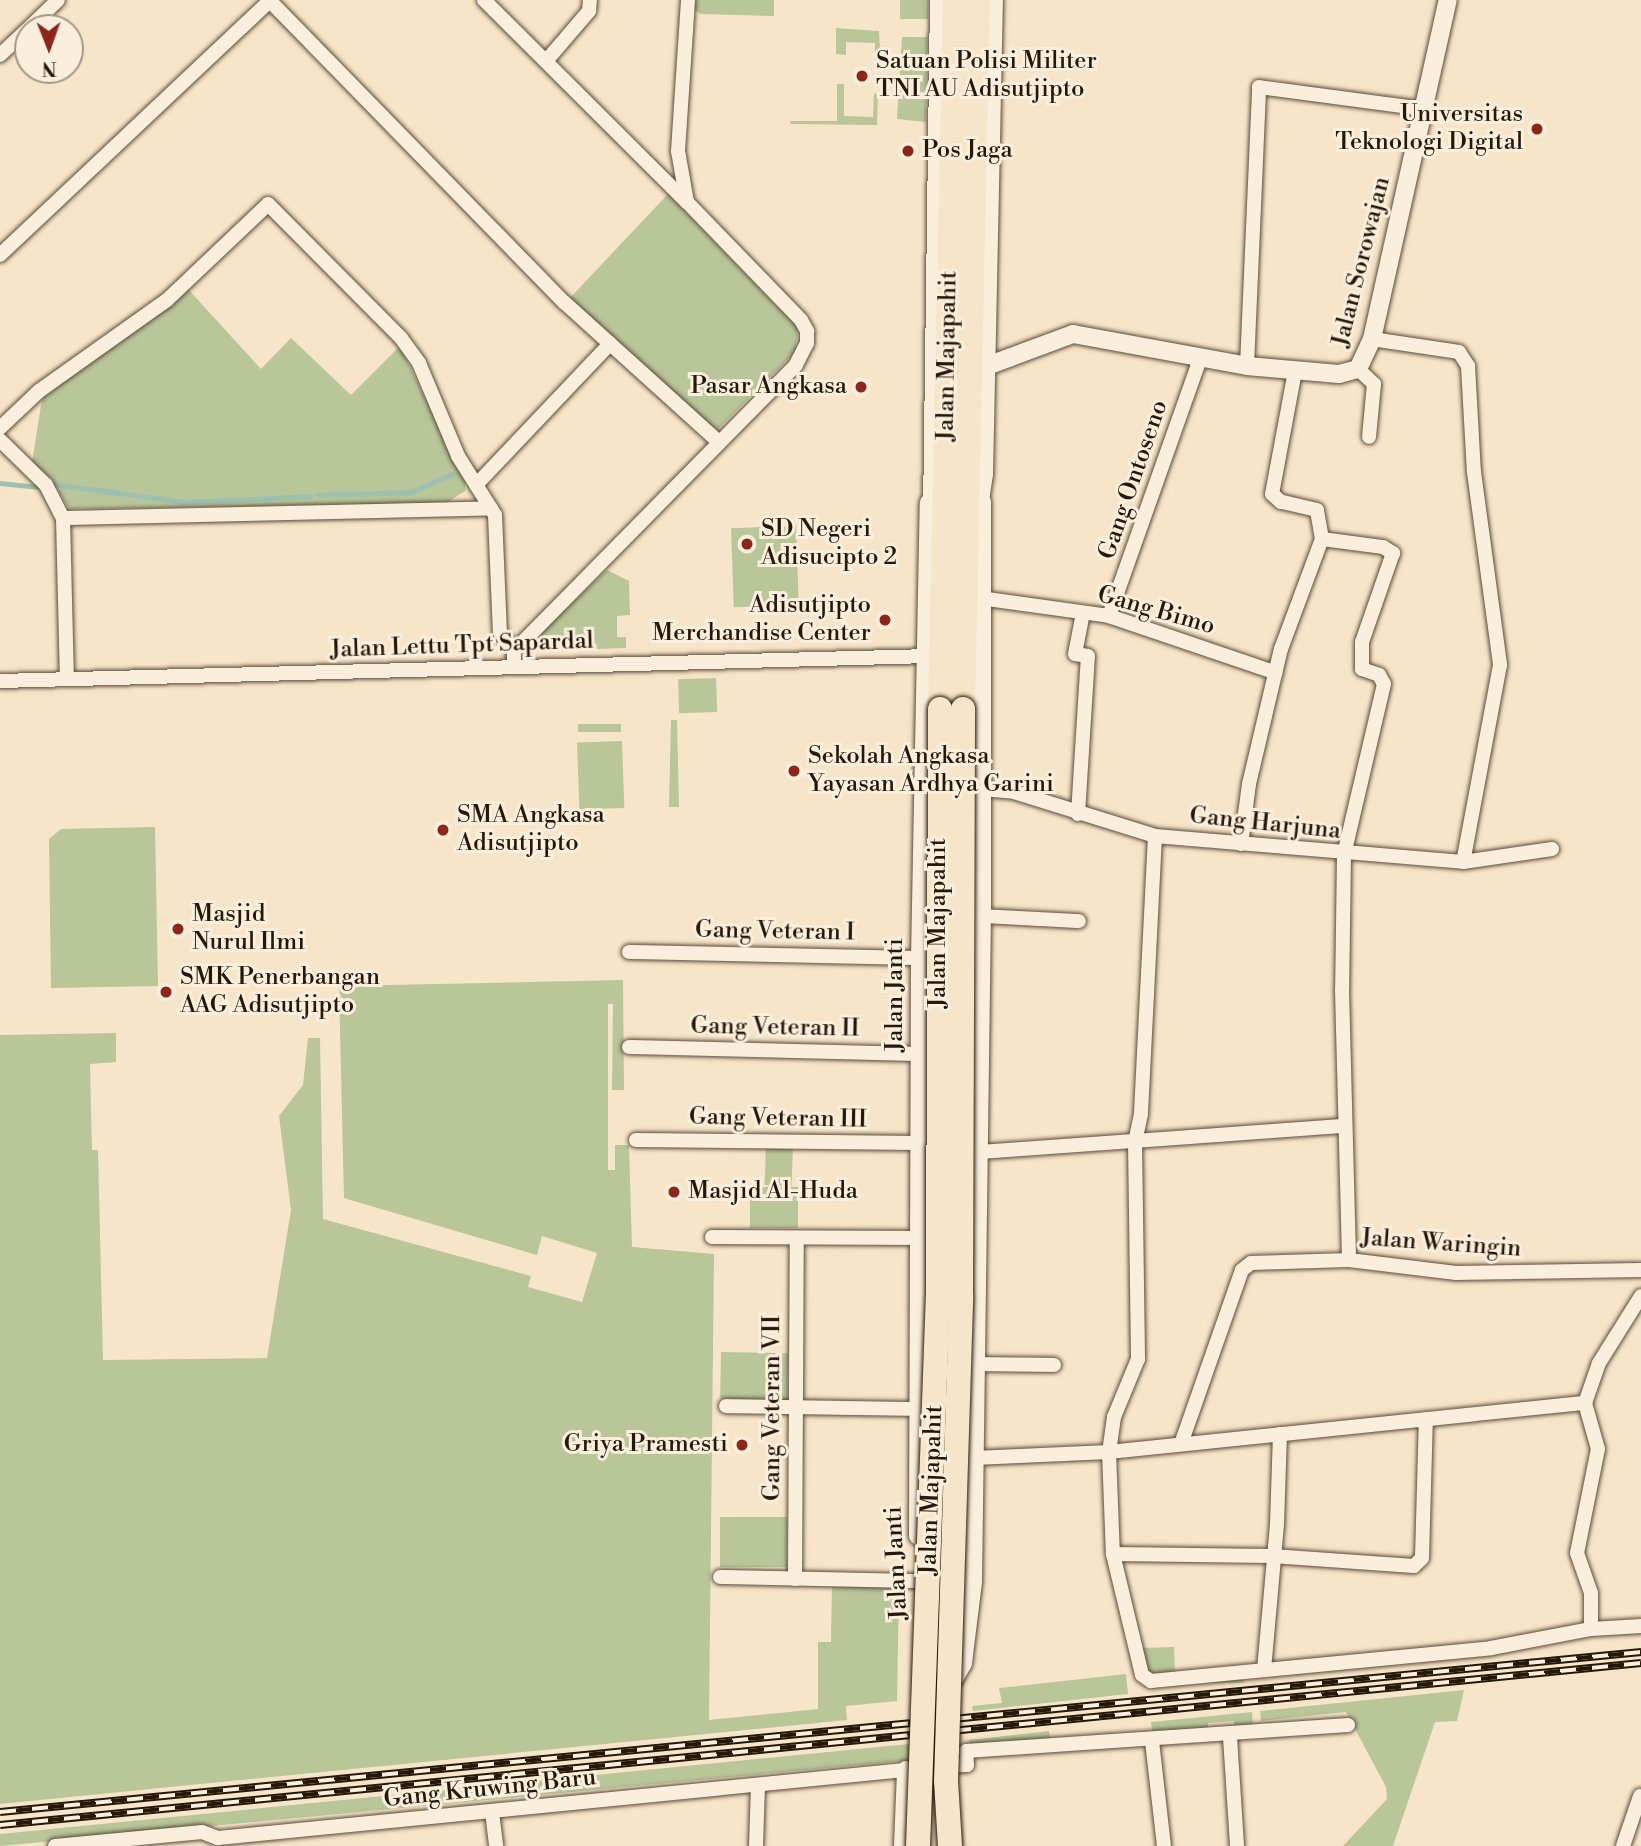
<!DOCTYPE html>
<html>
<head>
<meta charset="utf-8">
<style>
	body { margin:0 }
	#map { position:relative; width:1641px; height:1846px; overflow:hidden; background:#f7e5c9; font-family:"Libre Bodoni",serif }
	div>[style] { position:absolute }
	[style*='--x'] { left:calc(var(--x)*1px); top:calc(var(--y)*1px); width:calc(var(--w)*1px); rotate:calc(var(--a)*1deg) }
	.green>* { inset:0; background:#b8c69a; transform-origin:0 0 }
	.stream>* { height:5px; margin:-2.5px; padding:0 2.5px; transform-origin:2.5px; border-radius:2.5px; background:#9ec0af }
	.roads { filter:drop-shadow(0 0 2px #5a4b39) drop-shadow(0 0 2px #5a4b39) }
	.minor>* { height:14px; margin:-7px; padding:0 7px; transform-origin:7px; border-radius:7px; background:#faeedc }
	.tertiary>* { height:18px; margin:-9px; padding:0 9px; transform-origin:9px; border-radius:9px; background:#faeedc }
	.trunk>* { height:24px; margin:-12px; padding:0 12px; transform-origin:12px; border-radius:12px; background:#f7e5c9 }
	.rail>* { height:8px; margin-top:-4px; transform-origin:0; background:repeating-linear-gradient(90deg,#faeedc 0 16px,#251809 0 32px); box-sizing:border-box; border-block:2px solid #251809 }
	.bridges { filter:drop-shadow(0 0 2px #251809) drop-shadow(0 0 2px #251809) }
	.trunk-bridge>* { height:24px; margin:-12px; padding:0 12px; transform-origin:12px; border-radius:12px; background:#f7e5c9 }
	.dots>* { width:19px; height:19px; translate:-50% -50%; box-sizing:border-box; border:4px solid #faeedc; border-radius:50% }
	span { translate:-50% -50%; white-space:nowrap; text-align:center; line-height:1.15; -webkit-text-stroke:6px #faeedc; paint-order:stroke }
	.poi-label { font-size:24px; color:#251809 }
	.left { translate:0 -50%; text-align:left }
	.right { translate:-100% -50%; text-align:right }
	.street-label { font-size:24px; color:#251809 }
	.north { position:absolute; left:14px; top:14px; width:70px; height:70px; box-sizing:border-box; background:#faeedc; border:2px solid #a59888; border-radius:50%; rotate:179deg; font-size:19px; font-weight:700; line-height:28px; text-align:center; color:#251809 }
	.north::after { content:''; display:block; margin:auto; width:24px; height:32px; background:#8f2418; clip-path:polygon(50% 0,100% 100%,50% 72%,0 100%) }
</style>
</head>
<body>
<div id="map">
	<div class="green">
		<i style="clip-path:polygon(693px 0,774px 0,774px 16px,701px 14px,694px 10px)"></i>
		<i style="left:900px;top:0;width:28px;height:19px"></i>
		<i style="clip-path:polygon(836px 28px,879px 31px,881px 69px,875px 69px,875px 43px,846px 42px,846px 55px,836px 54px)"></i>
		<i style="clip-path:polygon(902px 37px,927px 37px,926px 122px,897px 119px)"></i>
		<i style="clip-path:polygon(837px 84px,844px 84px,844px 116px,873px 117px,874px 93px,878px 94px,877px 125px,791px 124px,789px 117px,790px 121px,837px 121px)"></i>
		<i style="clip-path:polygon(668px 194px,798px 328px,795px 352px,718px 429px,709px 426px,570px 298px)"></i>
		<i style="clip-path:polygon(187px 288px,261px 369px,291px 338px,351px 395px,400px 346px,465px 482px,465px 491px,446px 503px,69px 509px,52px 479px,32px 463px,42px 399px)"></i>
		<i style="left:796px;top:526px;width:79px;height:65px;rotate:88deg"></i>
		<i style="clip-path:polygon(607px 570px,629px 581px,630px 615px,617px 616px,617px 637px,626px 637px,626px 648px,536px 651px,536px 637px)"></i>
		<i style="left:716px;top:678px;width:34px;height:38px;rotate:88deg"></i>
		<i style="clip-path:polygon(671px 720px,677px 720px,679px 807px,669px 807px)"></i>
		<i style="left:621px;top:724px;width:8px;height:43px;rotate:90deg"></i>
		<i style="left:622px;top:741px;width:67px;height:45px;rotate:88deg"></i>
		<i style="clip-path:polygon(155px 827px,158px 986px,51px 988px,49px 839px,61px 829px)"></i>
		<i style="clip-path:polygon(623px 980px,624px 1090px,612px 1090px,613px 1004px,608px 1004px,608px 1170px,615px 1170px,615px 1145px,629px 1145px,632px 1247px,714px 1254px,709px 1720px,818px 1709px,818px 1642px,831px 1642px,832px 1585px,899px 1586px,897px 1701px,846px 1706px,847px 1720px,0 1804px,0 1035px,116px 1033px,116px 1062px,90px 1064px,92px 1150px,98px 1150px,103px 1360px,267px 1358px,291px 1210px,279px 1116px,303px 1085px,308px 1038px,320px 1038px,323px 1219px,531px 1276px,528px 1287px,582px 1302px,597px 1253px,542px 1236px,537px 1255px,344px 1198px,339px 986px)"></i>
		<i style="left:766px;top:1144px;width:27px;height:41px;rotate:2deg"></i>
		<i style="left:750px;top:1187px;width:48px;height:41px"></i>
		<i style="left:721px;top:1352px;width:67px;height:47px;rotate:1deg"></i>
		<i style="left:720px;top:1517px;width:67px;height:50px"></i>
		<i style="clip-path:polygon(1174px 1647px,1175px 1672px,1147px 1675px,1140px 1648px)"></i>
		<i style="clip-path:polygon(1126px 1674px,1128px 1694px,973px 1711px,972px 1706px,1002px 1703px,999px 1688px)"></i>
		<i style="left:1244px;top:1676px;width:7px;height:101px;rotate:90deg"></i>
		<i style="clip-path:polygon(1464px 1690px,1457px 1721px,1435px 1722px,1393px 1846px,1343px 1846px,1387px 1799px,1386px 1787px,1346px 1712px,1261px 1721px,1260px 1711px)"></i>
		<i style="clip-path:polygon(1252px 1712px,1253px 1728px,1235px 1730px,1234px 1721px,1208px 1723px,1208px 1733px,1153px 1737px,1151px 1722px)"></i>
		<i style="clip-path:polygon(1049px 1731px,1051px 1744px,970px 1749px,969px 1740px)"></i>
		<i style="clip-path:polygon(909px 1744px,911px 1760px,0 1846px,0 1834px)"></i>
	</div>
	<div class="stream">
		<i style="--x:0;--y:483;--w:37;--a:6"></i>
		<i style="--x:53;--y:484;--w:133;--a:7.8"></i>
		<i style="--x:185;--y:502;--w:125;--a:-2.7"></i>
		<i style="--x:318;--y:495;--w:93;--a:-1.8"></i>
		<i style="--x:411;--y:492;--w:45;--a:-23.7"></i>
	</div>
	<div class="roads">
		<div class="minor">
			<i style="--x:484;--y:0;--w:286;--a:44.9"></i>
			<i style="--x:687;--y:202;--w:164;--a:46"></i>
			<i style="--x:801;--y:320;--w:13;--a:61"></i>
			<i style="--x:807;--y:331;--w:12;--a:90"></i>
			<i style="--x:807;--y:343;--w:25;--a:117"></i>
			<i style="--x:796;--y:365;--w:402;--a:134.6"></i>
			<i style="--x:514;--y:651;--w:15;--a:90"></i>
			<i style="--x:29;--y:28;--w:40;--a:-44"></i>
			<i style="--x:0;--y:55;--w:38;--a:-43"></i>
			<i style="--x:547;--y:60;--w:65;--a:-49.4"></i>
			<i style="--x:589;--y:11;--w:11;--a:-85"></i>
			<i style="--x:687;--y:202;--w:52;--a:-100"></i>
			<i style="--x:678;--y:151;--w:151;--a:-86.2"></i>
			<i style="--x:0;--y:255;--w:371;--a:-43.3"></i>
			<i style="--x:270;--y:1;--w:422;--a:45.7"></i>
			<i style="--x:565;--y:303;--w:207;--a:42.1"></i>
			<i style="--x:1372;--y:339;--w:88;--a:8.5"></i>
			<i style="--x:1459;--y:352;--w:17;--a:57"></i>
			<i style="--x:1468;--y:366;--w:106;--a:86.8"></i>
			<i style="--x:1474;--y:472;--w:195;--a:82.3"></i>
			<i style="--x:1500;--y:665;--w:200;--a:100.6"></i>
			<i style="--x:1247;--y:366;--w:279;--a:-87.5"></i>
			<i style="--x:1259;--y:87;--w:166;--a:7.6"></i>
			<i style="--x:1358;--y:369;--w:22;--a:43"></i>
			<i style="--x:1374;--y:384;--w:53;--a:95.4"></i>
			<i style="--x:0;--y:428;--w:54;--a:-43.5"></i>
			<i style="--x:39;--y:391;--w:157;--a:-35.4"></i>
			<i style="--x:167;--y:300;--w:139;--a:-43.5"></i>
			<i style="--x:268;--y:204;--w:189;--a:45.2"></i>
			<i style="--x:401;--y:338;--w:31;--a:54"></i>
			<i style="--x:419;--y:363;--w:101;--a:67.2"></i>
			<i style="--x:458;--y:456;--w:70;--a:57.9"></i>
			<i style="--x:495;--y:515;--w:117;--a:87.6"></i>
			<i style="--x:500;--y:632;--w:24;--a:54"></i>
			<i style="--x:0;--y:440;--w:64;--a:44.4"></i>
			<i style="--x:46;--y:485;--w:37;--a:63"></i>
			<i style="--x:63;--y:518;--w:161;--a:88.6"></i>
			<i style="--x:476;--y:485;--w:195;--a:-46.5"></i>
			<i style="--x:63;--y:518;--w:428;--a:-1.3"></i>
			<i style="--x:1322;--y:539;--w:62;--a:7.5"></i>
			<i style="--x:1383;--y:547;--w:12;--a:31"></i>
			<i style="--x:1393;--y:553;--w:94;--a:109.2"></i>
			<i style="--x:1362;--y:642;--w:27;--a:90"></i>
			<i style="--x:1362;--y:669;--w:18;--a:19"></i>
			<i style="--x:1379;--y:675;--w:10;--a:61"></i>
			<i style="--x:1384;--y:684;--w:176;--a:103.2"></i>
			<i style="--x:1344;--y:855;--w:135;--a:90.8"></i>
			<i style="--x:1342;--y:990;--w:270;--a:88.5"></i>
			<i style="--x:980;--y:598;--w:130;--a:7.9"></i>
			<i style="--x:1109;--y:616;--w:176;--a:18.8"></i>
			<i style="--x:1109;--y:616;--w:273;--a:-70.5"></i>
			<i style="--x:0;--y:681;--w:927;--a:-1.54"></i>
			<i style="--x:981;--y:789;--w:33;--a:5"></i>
			<i style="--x:1014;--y:792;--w:148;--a:17.3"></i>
			<i style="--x:1155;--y:836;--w:309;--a:4.8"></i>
			<i style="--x:1463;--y:862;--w:90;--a:-8.3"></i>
			<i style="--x:1078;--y:814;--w:158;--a:-86.4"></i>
			<i style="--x:1088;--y:656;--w:13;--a:-171"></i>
			<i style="--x:1075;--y:654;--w:42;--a:-79"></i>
			<i style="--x:1155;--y:836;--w:278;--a:92.9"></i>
			<i style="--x:1141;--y:1114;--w:29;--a:102"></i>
			<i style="--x:1135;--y:1142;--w:217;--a:89.2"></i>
			<i style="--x:1138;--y:1359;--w:63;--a:112.5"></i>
			<i style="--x:1114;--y:1417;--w:35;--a:98"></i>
			<i style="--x:1109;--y:1452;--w:102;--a:87.8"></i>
			<i style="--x:1113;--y:1554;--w:124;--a:76.5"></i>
			<i style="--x:1142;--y:1675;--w:11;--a:34"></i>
			<i style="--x:1151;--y:1681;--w:342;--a:-5.5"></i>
			<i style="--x:1491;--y:1648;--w:102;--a:-10.8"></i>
			<i style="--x:1591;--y:1629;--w:50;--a:-3.4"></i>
			<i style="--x:1241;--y:844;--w:61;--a:-82.4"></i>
			<i style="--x:1249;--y:784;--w:139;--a:-76.7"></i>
			<i style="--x:1281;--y:649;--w:117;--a:-69.6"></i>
			<i style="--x:1322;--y:539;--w:29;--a:-100"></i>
			<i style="--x:1317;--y:510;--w:37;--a:-167"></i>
			<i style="--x:1281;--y:502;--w:12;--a:-138"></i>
			<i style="--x:1272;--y:494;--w:125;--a:-79.4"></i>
			<i style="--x:982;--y:916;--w:97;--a:3"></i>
			<i style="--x:629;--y:952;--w:291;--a:1.2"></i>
			<i style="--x:629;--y:1047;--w:291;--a:1.4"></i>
			<i style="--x:636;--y:1140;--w:283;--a:0.6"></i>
			<i style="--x:980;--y:1152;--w:366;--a:-4.1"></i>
			<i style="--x:712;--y:1237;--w:206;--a:0.3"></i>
			<i style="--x:976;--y:1364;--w:78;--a:0.7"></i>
			<i style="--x:726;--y:1406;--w:192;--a:0.9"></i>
			<i style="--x:1181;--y:1444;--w:184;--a:-70.7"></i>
			<i style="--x:1242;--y:1270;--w:11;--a:-38"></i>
			<i style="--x:1251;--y:1263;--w:98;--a:-1.8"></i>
			<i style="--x:1349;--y:1260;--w:108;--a:6.9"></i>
			<i style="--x:1456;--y:1273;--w:185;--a:-0.9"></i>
			<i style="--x:974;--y:1458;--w:135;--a:-2.5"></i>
			<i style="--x:1109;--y:1452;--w:479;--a:-5.9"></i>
			<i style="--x:1113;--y:1554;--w:159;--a:0.7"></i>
			<i style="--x:1272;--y:1556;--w:142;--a:4"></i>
			<i style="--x:1414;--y:1566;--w:11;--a:-45"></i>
			<i style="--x:1422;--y:1558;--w:139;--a:-88.4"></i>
			<i style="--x:720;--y:1577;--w:198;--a:1.2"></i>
			<i style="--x:795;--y:1579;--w:341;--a:-89.7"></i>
			<i style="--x:1591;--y:1629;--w:36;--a:-90"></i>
			<i style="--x:1591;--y:1593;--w:42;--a:-109.3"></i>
			<i style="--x:1577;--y:1553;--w:106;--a:-78.6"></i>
			<i style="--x:1598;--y:1449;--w:48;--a:-105.8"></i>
			<i style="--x:1585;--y:1403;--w:42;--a:-70.7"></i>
			<i style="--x:1599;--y:1363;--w:79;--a:-57.9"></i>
			<i style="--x:1264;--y:1670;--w:147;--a:-84.9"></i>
			<i style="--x:1277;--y:1524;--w:90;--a:-88.1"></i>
			<i style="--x:1230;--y:1737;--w:109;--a:86.3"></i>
			<i style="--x:1152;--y:1741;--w:106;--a:83.5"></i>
			<i style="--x:942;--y:1766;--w:25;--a:-2"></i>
			<i style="--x:967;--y:1765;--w:14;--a:-94"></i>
			<i style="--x:966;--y:1751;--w:383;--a:-3.9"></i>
			<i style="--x:492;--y:1812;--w:34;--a:83"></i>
			<i style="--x:55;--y:1846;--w:148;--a:-5.4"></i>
			<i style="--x:202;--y:1832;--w:17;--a:21"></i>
			<i style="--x:218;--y:1838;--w:700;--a:-5.65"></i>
			<i style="--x:756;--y:1846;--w:61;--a:-88.1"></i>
			<i style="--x:1623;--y:1846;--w:53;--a:-71.2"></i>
		</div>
		<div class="tertiary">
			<i style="--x:987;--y:366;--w:92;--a:-20.4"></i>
			<i style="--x:1073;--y:334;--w:177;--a:10.4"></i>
			<i style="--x:1247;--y:366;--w:92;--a:5"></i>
			<i style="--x:1339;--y:374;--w:20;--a:-15"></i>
			<i style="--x:1358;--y:369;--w:33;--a:-65"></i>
			<i style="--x:1372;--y:339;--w:347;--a:-77.4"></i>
			<i style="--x:932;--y:512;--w:512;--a:-89.22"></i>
			<i style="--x:978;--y:514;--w:40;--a:-81.5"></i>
			<i style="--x:984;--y:474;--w:474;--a:-88.8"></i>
			<i style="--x:918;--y:1536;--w:578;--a:-89.8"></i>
			<i style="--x:920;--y:958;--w:455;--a:-88.9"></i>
			<i style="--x:947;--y:1678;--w:8;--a:-7"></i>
			<i style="--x:955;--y:1677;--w:16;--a:-60"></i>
			<i style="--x:963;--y:1663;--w:82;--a:-83"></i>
			<i style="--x:973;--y:1582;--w:666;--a:-89.23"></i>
			<i style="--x:982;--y:916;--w:414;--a:-90"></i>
			<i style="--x:903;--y:1846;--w:76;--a:-87.7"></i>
		</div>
		<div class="trunk">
			<i style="--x:940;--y:709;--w:709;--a:-88.79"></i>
			<i style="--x:963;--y:709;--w:709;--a:-88.79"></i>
		</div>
	</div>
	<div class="rail">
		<i style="--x:0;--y:1812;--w:1649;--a:-5.57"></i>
		<i style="--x:0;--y:1825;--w:1649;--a:-5.64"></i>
	</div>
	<div class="bridges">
		<div class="trunk-bridge">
			<i style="--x:918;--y:1846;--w:553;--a:-87.93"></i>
			<i style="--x:938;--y:1293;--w:584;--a:-89.8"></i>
			<i style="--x:950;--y:1846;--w:65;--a:-93.5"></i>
			<i style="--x:946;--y:1781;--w:486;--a:-88.2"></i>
			<i style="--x:961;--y:1295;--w:586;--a:-89.8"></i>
		</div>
	</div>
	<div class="dots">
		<i style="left:862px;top:76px;background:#8f2418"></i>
		<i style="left:1537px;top:129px;background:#8f2418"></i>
		<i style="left:908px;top:151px;background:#8f2418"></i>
		<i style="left:861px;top:387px;background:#8f2418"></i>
		<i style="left:747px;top:544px;background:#8f2418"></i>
		<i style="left:885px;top:620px;background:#8f2418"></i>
		<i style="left:794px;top:771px;background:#8f2418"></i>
		<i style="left:443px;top:830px;background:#8f2418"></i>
		<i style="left:178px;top:929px;background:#8f2418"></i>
		<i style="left:166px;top:992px;background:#8f2418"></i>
		<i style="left:674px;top:1192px;background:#8f2418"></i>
		<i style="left:742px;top:1445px;background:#8f2418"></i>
	</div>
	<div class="poi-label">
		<span class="left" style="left:876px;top:76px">Satuan Polisi Militer<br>TNI AU Adisutjipto</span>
		<span class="right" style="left:1523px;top:129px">Universitas<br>Teknologi Digital</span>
		<span class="left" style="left:922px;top:151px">Pos Jaga</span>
		<span class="right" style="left:847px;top:387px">Pasar Angkasa</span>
		<span class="left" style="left:761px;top:544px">SD Negeri<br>Adisucipto 2</span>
		<span class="right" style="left:871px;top:620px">Adisutjipto<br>Merchandise Center</span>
		<span class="left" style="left:808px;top:771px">Sekolah Angkasa<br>Yayasan Ardhya Garini</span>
		<span class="left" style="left:457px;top:830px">SMA Angkasa<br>Adisutjipto</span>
		<span class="left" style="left:192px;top:929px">Masjid<br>Nurul Ilmi</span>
		<span class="left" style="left:180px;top:992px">SMK Penerbangan<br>AAG Adisutjipto</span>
		<span class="left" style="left:688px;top:1192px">Masjid Al-Huda</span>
		<span class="right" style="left:728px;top:1445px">Griya Pramesti</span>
	</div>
	<div class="street-label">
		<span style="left:1362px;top:262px;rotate:-76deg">Jalan Sorowajan</span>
		<span style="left:948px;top:356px;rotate:-89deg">Jalan Majapahit</span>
		<span style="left:1134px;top:480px;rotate:-71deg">Gang Ontoseno</span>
		<span style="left:1156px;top:611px;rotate:16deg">Gang Bimo</span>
		<span style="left:462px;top:646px;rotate:-2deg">Jalan Lettu Tpt Sapardal</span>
		<span style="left:1265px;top:824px;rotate:6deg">Gang Harjuna</span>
		<span style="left:939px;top:923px;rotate:-90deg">Jalan Majapahit</span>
		<span style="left:775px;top:932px;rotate:1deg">Gang Veteran I</span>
		<span style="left:896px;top:995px;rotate:-90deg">Jalan Janti</span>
		<span style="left:775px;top:1028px;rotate:1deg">Gang Veteran II</span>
		<span style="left:778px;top:1119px;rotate:1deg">Gang Veteran III</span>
		<span style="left:1441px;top:1244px;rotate:4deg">Jalan Waringin</span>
		<span style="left:773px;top:1408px;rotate:-90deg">Gang Veteran VII</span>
		<span style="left:932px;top:1490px;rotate:-88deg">Jalan Majapahit</span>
		<span style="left:897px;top:1563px;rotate:-93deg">Jalan Janti</span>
		<span style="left:490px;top:1789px;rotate:-6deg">Gang Kruwing Baru</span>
	</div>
	<div class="north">N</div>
</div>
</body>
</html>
